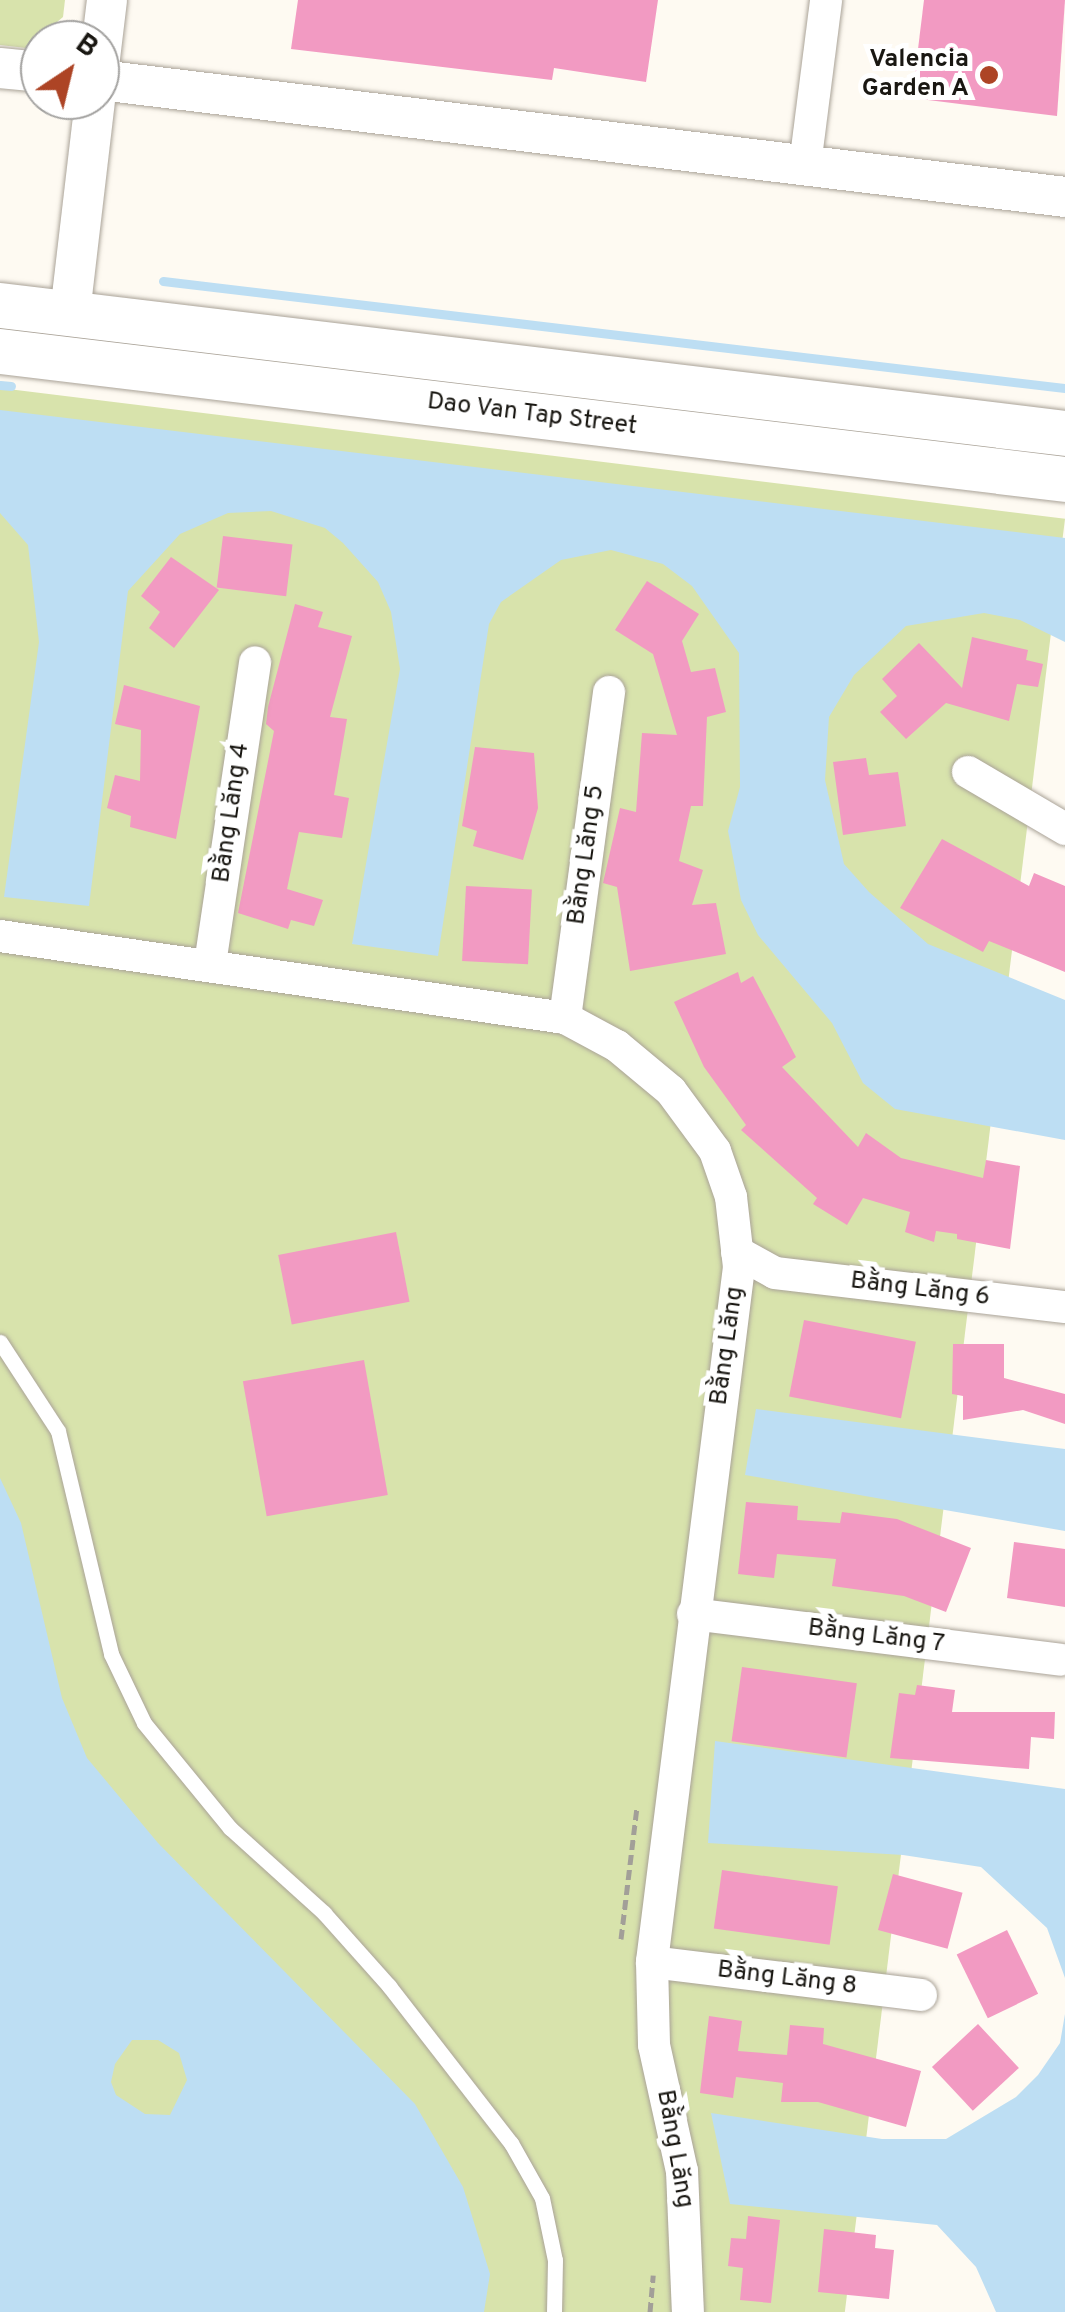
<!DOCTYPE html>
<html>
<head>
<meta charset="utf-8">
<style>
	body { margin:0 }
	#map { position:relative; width:1065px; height:2312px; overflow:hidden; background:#fefaf2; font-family:Overpass,sans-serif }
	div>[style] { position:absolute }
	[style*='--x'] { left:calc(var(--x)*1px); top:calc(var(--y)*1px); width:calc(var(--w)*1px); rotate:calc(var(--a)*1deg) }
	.green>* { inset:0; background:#d8e3ac; transform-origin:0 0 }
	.water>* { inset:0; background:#bddef3 }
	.stream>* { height:9px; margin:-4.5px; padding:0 4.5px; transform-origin:4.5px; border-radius:4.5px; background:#bddef3 }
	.building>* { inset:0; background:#f29ac2; transform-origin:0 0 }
	.path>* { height:5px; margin-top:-2.5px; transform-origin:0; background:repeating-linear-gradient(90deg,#a29f98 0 10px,transparent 0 15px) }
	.roads { filter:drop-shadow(0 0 2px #aaa398) drop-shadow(0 0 2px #aaa398) }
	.service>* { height:15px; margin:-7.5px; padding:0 7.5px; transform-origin:7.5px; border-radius:7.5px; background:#fff }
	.minor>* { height:32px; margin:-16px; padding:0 16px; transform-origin:16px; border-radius:16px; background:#fff }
	.tertiary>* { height:40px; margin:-20px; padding:0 20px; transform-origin:20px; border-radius:20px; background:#fff }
	.secondary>* { height:45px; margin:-22.5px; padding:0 22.5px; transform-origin:22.5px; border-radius:22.5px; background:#fff }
	.dots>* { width:28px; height:28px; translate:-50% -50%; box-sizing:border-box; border:5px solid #fff; border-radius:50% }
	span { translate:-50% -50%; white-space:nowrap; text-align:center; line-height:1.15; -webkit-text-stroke:10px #fff; paint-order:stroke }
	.poi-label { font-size:25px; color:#191712; font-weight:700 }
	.right { translate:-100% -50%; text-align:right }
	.street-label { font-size:25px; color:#191712 }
	.north { position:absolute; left:20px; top:20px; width:100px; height:100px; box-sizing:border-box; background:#fff; border:2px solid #a3a2a0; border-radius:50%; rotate:35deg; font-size:28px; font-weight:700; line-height:40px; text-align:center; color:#191712 }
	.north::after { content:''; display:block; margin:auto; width:35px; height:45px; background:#ad4425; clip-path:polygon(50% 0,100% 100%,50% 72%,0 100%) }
</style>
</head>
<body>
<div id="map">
	<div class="green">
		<i style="clip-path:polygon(0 0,65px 0,63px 17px,26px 48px,0 45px)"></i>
		<i style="left:0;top:388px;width:1073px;height:1924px;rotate:7deg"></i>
	</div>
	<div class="water">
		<i style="clip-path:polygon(0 410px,1065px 538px,1065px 642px,1020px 620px,984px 613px,906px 626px,854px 675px,829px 717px,825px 780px,844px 864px,869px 892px,928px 944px,1065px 1000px,1065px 1140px,895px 1109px,863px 1083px,832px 1023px,758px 935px,741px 900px,728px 831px,740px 787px,739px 653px,692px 586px,663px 564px,611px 550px,561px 560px,501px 602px,489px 624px,438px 956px,352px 944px,400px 669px,391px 612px,378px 582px,343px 543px,325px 528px,271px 511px,228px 513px,180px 534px,128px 591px,89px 906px,4px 897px,39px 642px,28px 545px,0 513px)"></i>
		<i style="clip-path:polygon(756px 1409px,1065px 1449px,1065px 1531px,745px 1475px)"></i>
		<i style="clip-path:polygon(evenodd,0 1478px,21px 1523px,62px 1698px,87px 1758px,158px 1843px,415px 2104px,463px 2187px,490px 2274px,484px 2312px,0 2312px,0 1478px,132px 2040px,158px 2040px,179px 2053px,187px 2080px,170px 2115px,145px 2114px,116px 2095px,111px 2082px,115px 2064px,132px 2040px)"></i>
		<i style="clip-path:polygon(715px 1741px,1065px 1789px,1065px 1978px,1047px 1928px,981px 1867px,903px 1855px,708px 1843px)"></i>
		<i style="clip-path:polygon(1065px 2014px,1065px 2312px,996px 2312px,976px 2267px,937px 2225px,730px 2204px,711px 2113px,882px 2139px,946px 2139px,1016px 2097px,1038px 2075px,1060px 2043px)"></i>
	</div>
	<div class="stream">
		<i style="--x:163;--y:281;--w:908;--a:6.77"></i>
		<i style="--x:0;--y:385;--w:11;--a:5"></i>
	</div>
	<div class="building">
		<i style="clip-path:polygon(298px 0,658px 0,646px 82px,554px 68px,552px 80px,291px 49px)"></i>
		<i style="clip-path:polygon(924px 0,1065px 0,1057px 116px,912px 98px)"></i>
		<i style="left:223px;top:536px;width:70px;height:52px;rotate:7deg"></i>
		<i style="clip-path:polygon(171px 557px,219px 590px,174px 648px,149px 628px,160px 612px,141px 596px)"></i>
		<i style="clip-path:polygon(647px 581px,699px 614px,682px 641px,691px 672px,715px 668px,726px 712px,707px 717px,703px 806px,691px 806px,679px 861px,703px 870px,692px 905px,716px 903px,726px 954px,630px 971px,617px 887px,603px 883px,620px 808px,636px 812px,642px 733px,677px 735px,653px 654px,615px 630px)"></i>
		<i style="clip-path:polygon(295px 604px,323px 612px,318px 627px,352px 636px,330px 717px,347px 719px,334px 795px,349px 798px,342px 838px,299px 832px,287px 889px,323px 900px,314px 926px,291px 920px,288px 929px,238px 913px,274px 731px,266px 724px,268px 707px)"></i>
		<i style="clip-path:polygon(972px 637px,1028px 650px,1026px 660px,1043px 664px,1038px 687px,1017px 684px,1009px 721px,946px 703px,906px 739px,880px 712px,897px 696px,882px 679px,919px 643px,962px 688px)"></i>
		<i style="clip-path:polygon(124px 685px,200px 706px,176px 839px,130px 827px,131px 816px,107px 808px,115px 775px,140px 781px,141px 730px,115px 724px)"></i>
		<i style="clip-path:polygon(475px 747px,534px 753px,538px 808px,523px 860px,473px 846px,477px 831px,462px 826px)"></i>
		<i style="clip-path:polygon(866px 758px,869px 775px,898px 772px,906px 826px,843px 835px,833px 762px)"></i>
		<i style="clip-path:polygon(942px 839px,1029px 886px,1034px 873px,1065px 886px,1065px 972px,989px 941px,983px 952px,900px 908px)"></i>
		<i style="left:466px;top:886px;width:66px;height:75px;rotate:3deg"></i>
		<i style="clip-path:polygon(738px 972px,741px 983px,753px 976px,796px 1057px,782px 1067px,858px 1147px,866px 1133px,901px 1158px,983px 1178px,986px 1160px,1020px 1166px,1010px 1249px,957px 1239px,957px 1234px,936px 1231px,934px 1242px,905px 1232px,910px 1212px,863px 1198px,847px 1225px,813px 1204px,817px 1198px,741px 1130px,746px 1125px,704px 1067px,674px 1002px)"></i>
		<i style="left:396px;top:1232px;width:71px;height:120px;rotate:79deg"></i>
		<i style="left:804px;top:1320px;width:114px;height:78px;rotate:11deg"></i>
		<i style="clip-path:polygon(953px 1344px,1004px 1344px,1004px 1378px,1065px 1394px,1065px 1424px,1023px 1410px,963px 1420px,963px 1396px,952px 1394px)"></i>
		<i style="left:364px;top:1360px;width:137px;height:123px;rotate:80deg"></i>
		<i style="clip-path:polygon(746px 1502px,798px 1506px,797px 1520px,840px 1523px,842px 1512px,897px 1519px,971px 1548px,946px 1612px,904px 1596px,832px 1586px,836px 1559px,777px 1554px,774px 1578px,738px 1574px)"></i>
		<i style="clip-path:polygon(1014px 1542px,1065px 1549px,1065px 1607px,1007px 1598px)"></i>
		<i style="left:742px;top:1667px;width:116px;height:75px;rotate:8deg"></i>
		<i style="clip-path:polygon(917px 1685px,955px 1690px,952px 1712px,1055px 1712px,1054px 1739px,1031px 1737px,1029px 1769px,890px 1758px,899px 1693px,915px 1695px)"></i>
		<i style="left:722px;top:1870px;width:117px;height:59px;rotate:8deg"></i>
		<i style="left:893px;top:1874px;width:72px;height:58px;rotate:15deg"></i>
		<i style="left:1007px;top:1930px;width:71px;height:56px;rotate:64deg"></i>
		<i style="clip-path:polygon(709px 2016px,742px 2021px,738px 2051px,787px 2055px,790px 2025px,824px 2028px,823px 2044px,921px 2071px,906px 2127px,818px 2102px,781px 2102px,783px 2083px,736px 2077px,733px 2098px,700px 2093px)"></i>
		<i style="left:978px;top:2024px;width:60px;height:63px;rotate:47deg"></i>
		<i style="clip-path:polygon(748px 2216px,780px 2220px,771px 2303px,740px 2300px,743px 2268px,728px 2266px,731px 2238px,746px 2239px)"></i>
		<i style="clip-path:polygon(824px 2229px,876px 2235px,875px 2248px,894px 2250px,889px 2299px,818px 2292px)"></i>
	</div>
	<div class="path">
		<i style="--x:621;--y:1939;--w:134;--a:-83.1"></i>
		<i style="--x:650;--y:2312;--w:37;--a:-85"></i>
	</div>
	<div class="roads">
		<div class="service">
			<i style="--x:0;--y:1342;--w:106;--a:56.9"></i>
			<i style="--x:58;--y:1431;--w:229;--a:76.6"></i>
			<i style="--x:111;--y:1654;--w:76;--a:64.4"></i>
			<i style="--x:144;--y:1723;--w:136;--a:50.7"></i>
			<i style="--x:230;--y:1828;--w:127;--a:42.1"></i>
			<i style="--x:324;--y:1913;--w:98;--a:48.3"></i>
			<i style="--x:389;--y:1986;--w:199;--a:52.2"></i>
			<i style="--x:511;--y:2143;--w:63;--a:60.6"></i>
			<i style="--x:542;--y:2198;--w:63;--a:78.2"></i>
			<i style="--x:555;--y:2260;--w:52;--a:91.1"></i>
		</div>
		<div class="minor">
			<i style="--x:805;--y:165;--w:166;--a:-82.7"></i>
			<i style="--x:968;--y:772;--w:113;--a:30.4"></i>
			<i style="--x:0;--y:936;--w:571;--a:8.26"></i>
			<i style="--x:565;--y:1018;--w:59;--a:28.3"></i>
			<i style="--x:617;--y:1046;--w:70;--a:39.8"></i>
			<i style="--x:671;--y:1091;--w:74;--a:53.7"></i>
			<i style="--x:715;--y:1151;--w:49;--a:70.8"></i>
			<i style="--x:731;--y:1197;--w:70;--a:83.5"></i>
			<i style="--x:739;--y:1267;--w:700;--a:97.14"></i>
			<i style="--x:652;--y:1962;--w:83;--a:88.6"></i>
			<i style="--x:654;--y:2045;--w:129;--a:77.5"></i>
			<i style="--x:682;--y:2171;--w:141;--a:87.6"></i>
			<i style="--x:210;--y:964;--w:305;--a:-81.5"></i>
			<i style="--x:565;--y:1018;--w:329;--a:-82.3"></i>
			<i style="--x:737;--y:1252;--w:43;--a:28.9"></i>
			<i style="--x:775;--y:1273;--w:292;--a:6.7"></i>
			<i style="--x:693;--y:1614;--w:370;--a:7.1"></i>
			<i style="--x:652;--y:1962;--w:271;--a:7"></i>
		</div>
		<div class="tertiary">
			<i style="--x:100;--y:58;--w:58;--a:-83.1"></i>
			<i style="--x:0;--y:68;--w:40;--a:5.7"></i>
			<i style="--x:100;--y:80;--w:972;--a:6.91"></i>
			<i style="--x:70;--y:313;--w:214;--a:-83.3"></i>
		</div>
		<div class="secondary">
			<i style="--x:0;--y:305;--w:1073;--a:6.85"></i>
			<i style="--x:0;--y:351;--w:1073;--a:6.85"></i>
		</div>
	</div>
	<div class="dots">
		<i style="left:989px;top:75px;background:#ad4425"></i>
	</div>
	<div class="poi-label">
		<span class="right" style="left:969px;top:75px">Valencia<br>Garden A</span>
	</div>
	<div class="street-label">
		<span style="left:532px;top:415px;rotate:7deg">Dao Van Tap Street</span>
		<span style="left:232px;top:813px;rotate:-82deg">Bằng Lăng 4</span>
		<span style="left:587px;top:855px;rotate:-82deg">Bằng Lăng 5</span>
		<span style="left:920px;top:1290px;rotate:7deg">Bằng Lăng 6</span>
		<span style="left:728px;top:1346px;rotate:-82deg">Bằng Lăng</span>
		<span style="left:876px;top:1637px;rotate:7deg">Bằng Lăng 7</span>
		<span style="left:787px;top:1979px;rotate:7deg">Bằng Lăng 8</span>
		<span style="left:674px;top:2149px;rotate:80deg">Bằng Lăng</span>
	</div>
	<div class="north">B</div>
</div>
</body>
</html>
